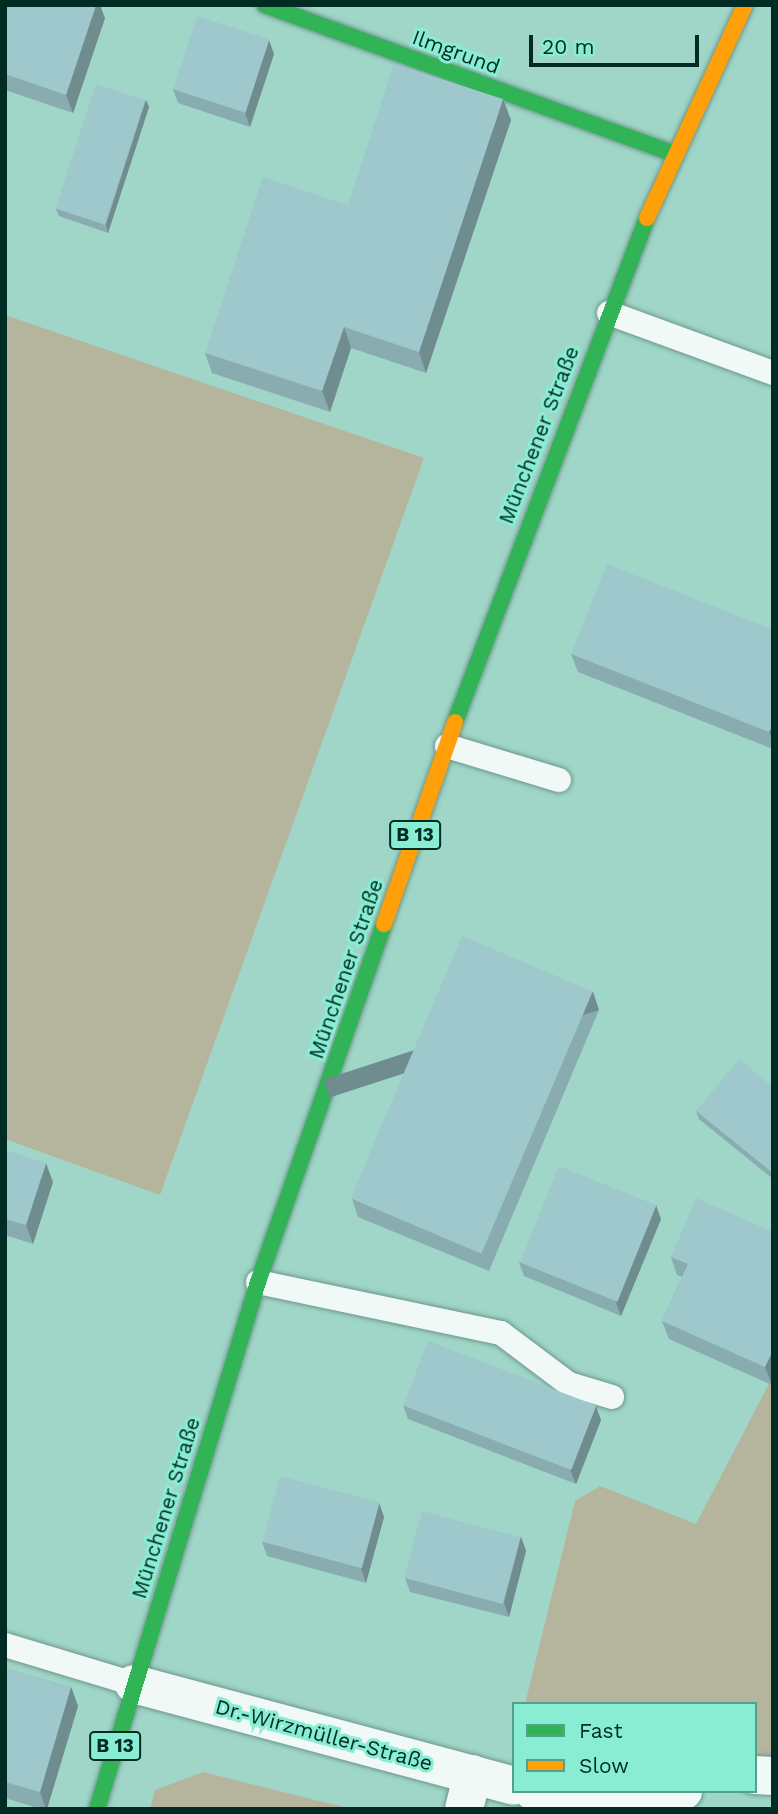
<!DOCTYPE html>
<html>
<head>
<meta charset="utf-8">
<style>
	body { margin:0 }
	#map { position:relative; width:778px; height:1814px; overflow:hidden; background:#9fd6c8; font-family:"Work Sans",sans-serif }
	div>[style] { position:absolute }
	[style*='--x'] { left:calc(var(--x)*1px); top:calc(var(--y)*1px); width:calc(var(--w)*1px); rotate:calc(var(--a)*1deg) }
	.green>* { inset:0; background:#b5b59e }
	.roads { filter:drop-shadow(0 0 2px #6e968c) drop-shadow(0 0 2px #6e968c) }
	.lane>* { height:24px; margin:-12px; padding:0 12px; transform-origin:12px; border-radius:12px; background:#f1f9f7 }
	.street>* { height:38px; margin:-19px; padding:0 19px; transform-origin:19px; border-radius:19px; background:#f1f9f7 }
	.fast>* { height:16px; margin:-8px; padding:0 8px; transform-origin:8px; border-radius:8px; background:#30b455 }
	.slow>* { height:16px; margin:-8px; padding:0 8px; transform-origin:8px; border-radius:8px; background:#ff9f0a }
	.wall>* { inset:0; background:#88acaf }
	.shaded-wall>* { inset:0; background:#6f8c8e; transform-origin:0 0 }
	.building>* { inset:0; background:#9ec8cb; transform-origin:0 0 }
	span { translate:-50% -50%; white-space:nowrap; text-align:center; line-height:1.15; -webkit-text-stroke:6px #88edd3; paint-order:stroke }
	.shield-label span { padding:2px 5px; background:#88edd3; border:2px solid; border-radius:5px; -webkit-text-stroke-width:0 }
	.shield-label { font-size:19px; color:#002c23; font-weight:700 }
	.street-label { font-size:21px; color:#002c23 }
	.frame { position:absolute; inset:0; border:7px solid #002c23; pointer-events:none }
	.legend { position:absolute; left:512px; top:1702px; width:245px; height:91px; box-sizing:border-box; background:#88edd3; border:2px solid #52a08d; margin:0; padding:9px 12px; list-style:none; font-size:21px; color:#002c23 }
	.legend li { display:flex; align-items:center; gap:14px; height:35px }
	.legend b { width:35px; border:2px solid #52a08d }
	.scale { position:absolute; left:529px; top:35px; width:170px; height:32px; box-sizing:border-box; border:4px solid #002c23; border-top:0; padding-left:9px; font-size:21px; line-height:24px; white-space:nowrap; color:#002c23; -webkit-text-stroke:5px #88edd3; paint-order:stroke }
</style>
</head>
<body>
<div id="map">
	<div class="green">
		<i style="clip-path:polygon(5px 315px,424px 458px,160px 1195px,5px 1139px)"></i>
		<i style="clip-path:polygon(773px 1376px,773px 1761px,755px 1758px,755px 1704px,525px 1704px,575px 1501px,600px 1486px,696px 1524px)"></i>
		<i style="clip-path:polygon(203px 1772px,352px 1809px,150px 1809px,155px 1790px)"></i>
	</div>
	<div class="roads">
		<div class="lane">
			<i style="--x:609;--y:313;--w:175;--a:20.1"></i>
			<i style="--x:447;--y:746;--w:117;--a:16.9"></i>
			<i style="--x:258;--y:1282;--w:248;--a:11.9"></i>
			<i style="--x:501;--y:1333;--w:85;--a:36.9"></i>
			<i style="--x:569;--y:1384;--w:45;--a:16.8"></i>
			<i style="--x:5;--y:1645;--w:135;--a:16.8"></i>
		</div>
		<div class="street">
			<i style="--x:134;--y:1684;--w:393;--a:15"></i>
			<i style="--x:755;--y:1775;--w:18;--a:3"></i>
			<i style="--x:533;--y:1791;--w:71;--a:13.8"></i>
			<i style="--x:602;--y:1808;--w:83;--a:-11.9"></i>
			<i style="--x:464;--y:1809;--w:36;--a:-76"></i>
		</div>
		<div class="fast">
			<i style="--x:265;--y:5;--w:433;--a:20"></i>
			<i style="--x:455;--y:722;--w:539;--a:-69.15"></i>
			<i style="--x:97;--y:1809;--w:551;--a:-73.01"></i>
			<i style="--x:258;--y:1282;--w:380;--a:-70.6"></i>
		</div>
		<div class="slow">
			<i style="--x:647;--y:218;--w:234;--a:-65.3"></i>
			<i style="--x:384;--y:924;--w:214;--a:-70.6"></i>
		</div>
	</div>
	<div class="wall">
		<i style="clip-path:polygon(5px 5px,105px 18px,73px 113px,5px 90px)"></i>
		<i style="clip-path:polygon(274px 54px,250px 127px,178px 103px,173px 89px)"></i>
		<i style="clip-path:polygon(146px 100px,149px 107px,108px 233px,59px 216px,56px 209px)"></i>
		<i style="clip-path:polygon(511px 120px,426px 373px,351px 348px,330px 412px,212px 373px,205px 353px,348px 205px)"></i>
		<i style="clip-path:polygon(773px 630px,773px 749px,578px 672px,571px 654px)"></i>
		<i style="clip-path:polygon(593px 992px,599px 1010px,489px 1271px,358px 1217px,352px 1199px)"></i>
		<i style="clip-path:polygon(773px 1087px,773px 1179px,699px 1119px,696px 1111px)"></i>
		<i style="clip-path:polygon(5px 1150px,53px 1182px,33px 1244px,5px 1235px)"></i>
		<i style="clip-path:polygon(661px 1219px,621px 1316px,524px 1276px,519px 1262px)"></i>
		<i style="clip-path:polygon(773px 1232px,773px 1383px,772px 1385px,669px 1339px,662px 1321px,682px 1277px,677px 1275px,671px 1257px)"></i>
		<i style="clip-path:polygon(403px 1405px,601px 1420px,576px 1484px,408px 1419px)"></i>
		<i style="clip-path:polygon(379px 1503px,384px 1517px,366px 1583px,267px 1556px,262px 1542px)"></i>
		<i style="clip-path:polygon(521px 1537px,526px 1551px,509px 1617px,410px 1592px,405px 1578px)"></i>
		<i style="clip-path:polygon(5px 1668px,71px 1687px,78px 1706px,47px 1809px,41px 1809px,5px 1798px)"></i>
	</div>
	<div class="shaded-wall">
		<i style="clip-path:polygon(96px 5px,100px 5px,105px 18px,73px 113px,66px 95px)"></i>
		<i style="clip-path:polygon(269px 40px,274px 54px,250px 127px,245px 113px)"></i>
		<i style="clip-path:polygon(503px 99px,511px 120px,426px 373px,419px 352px)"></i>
		<i style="clip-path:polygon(146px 100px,149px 107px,108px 233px,106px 225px)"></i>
		<i style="clip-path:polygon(344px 327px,351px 348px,330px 412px,322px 391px)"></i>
		<i style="clip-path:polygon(773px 724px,773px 741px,769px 732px)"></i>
		<i style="left:593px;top:992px;width:19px;height:283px;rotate:72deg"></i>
		<i style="clip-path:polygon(46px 1163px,53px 1182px,33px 1244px,26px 1225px)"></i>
		<i style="clip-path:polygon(656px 1205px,661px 1219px,621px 1316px,616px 1302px)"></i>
		<i style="clip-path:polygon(773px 1350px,773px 1383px,772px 1385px,765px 1367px)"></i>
		<i style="clip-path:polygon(596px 1406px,601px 1420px,576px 1484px,570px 1470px)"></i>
		<i style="clip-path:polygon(379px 1503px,384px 1517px,366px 1583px,361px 1568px)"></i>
		<i style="clip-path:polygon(521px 1537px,526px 1551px,509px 1617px,504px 1603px)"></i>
		<i style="clip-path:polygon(71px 1687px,78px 1706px,47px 1809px,46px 1809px,40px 1792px)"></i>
	</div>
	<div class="building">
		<i style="clip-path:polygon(5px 5px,96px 5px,66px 95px,5px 74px)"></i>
		<i style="left:197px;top:16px;width:76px;height:77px;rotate:18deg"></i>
		<i style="clip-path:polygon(394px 64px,503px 99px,419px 352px,344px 327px,322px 391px,205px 353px,263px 177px,348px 205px)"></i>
		<i style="left:96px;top:84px;width:52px;height:131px;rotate:18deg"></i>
		<i style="clip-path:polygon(607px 564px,773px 630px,773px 724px,769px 732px,571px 654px)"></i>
		<i style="left:462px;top:936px;width:142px;height:285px;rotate:23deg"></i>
		<i style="clip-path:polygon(739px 1059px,773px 1087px,773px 1173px,696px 1111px)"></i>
		<i style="clip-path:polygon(5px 1150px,46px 1163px,26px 1225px,5px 1219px)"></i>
		<i style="left:559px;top:1166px;width:105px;height:104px;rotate:22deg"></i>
		<i style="clip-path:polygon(696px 1198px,773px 1232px,773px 1350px,765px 1367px,662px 1321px,688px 1264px,671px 1257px)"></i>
		<i style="left:428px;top:1341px;width:180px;height:69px;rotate:21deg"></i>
		<i style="left:280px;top:1476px;width:103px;height:68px;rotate:15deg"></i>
		<i style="left:422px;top:1511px;width:102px;height:69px;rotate:15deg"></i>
		<i style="clip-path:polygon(5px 1668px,71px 1687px,40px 1792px,5px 1782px)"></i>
	</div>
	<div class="shield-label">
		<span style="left:415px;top:835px">B 13</span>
		<span style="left:115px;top:1746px">B 13</span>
	</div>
	<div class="street-label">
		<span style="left:456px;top:52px;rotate:20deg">Ilmgrund</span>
		<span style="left:539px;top:435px;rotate:-69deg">Münchener Straße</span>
		<span style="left:346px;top:969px;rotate:-71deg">Münchener Straße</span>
		<span style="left:166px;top:1508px;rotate:-73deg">Münchener Straße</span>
		<span style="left:324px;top:1735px;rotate:15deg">Dr.-Wirzmüller-Straße</span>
	</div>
	<div class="frame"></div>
	<ul class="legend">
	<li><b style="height:9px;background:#30b455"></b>Fast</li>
	<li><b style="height:9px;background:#ff9f0a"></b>Slow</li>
	</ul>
	<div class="scale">20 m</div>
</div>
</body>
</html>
